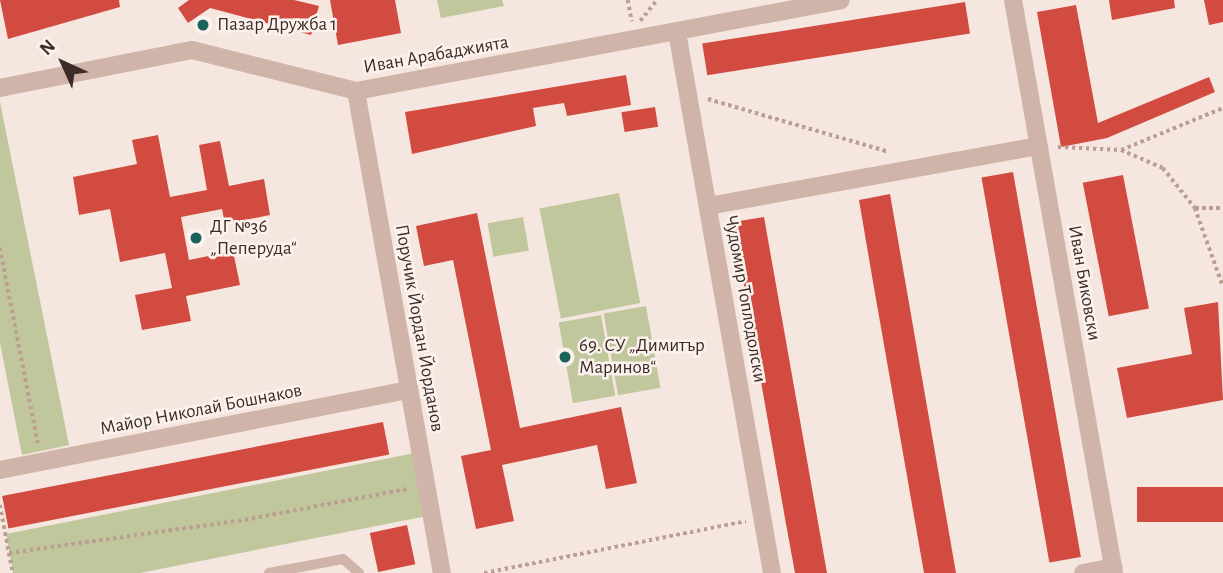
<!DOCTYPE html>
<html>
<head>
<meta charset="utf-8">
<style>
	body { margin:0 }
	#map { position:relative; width:1223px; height:573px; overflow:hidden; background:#f5e7df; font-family:"Alegreya Sans",sans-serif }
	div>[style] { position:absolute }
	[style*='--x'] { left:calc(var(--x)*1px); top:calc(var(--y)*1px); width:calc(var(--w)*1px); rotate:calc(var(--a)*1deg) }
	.green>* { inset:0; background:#c0c79d; transform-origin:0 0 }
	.building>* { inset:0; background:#d24b40; transform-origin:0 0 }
	.path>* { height:3.5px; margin-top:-1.75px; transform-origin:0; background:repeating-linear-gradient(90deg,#bc9e93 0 3.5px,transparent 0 7px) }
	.service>* { height:10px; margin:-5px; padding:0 5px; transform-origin:5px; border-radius:5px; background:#d0b4a9 }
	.minor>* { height:18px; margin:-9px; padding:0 9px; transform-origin:9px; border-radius:9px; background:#d0b4a9 }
	.dots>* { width:19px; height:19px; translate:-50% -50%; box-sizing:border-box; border:4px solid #fcf2ed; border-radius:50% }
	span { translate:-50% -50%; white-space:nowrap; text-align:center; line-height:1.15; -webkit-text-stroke:5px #fcf2ed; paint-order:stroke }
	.poi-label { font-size:19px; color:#3c2c29 }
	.left { translate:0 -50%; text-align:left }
	.street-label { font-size:19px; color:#3c2c29 }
	.north { position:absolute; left:28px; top:28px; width:70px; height:70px; -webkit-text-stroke:5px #fcf2ed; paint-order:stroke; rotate:315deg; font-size:19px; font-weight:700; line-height:28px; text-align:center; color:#3c2c29 }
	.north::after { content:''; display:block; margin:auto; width:24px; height:32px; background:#3c2c29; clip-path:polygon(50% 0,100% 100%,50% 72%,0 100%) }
</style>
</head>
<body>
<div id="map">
	<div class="green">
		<i style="clip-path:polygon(437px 0,502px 0,504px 6px,441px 18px)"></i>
		<i style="clip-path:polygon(0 102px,69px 445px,22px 455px,0 343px)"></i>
		<i style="left:619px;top:193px;width:112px;height:81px;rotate:79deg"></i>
		<i style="left:523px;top:217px;width:34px;height:36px;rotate:80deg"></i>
		<i style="left:646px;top:306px;width:83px;height:43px;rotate:80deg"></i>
		<i style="left:601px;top:315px;width:82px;height:43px;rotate:80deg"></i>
		<i style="clip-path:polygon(420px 452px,432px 515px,140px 573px,13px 573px,6px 534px)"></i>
	</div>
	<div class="building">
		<i style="clip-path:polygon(0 0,119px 0,120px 7px,8px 39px)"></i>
		<i style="clip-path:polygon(189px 0,294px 0,319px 6px,311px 35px,210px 8px,188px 23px,178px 8px)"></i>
		<i style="clip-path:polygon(330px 0,395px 0,401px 33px,338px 45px)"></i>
		<i style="clip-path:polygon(1109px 0,1174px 0,1175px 8px,1112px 20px)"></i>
		<i style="clip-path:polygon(1204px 0,1223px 0,1223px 22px,1209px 25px)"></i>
		<i style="left:965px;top:2px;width:32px;height:266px;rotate:81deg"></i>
		<i style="clip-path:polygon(1076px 5px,1098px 123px,1209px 77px,1215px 92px,1107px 138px,1061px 147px,1037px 12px)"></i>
		<i style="clip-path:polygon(626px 75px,631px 105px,567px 116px,564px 103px,533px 108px,536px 126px,412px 154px,405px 112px)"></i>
		<i style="left:655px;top:107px;width:20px;height:34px;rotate:81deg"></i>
		<i style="clip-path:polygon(158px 135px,170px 197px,207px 190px,199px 145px,220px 141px,229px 186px,264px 179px,270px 215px,225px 224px,222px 209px,181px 217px,189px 260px,233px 251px,240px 285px,186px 296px,191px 321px,142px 330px,135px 295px,172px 288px,165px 253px,120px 262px,110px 209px,79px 215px,73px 177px,137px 164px,132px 140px)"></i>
		<i style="left:1013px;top:172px;width:391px;height:32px;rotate:80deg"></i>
		<i style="left:1123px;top:175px;width:136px;height:41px;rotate:79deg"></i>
		<i style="clip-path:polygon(890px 194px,956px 573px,924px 573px,873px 282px,859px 200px)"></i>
		<i style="clip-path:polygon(477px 213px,520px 428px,621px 407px,637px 483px,606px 489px,597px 445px,502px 465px,514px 521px,476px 529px,461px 456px,491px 450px,453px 260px,424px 266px,416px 226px)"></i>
		<i style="clip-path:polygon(764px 217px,827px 573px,795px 573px,786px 524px,733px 222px)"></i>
		<i style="clip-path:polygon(1218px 302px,1223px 400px,1127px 418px,1117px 368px,1192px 354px,1184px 308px)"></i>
		<i style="left:383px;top:422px;width:33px;height:388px;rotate:79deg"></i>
		<i style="left:1223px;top:487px;width:35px;height:86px;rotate:90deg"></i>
		<i style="left:407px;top:525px;width:40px;height:38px;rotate:78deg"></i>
	</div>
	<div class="path">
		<i style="--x:628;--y:0;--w:22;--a:80"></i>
		<i style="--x:640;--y:21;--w:27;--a:-51"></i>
		<i style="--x:708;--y:99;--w:189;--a:16.3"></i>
		<i style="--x:1058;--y:147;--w:63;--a:2.7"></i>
		<i style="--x:1121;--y:150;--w:46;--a:23.2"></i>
		<i style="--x:1163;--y:168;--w:51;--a:51.3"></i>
		<i style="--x:1195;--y:208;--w:83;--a:70.3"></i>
		<i style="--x:1121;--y:150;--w:110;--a:-22.4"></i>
		<i style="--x:1195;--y:208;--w:28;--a:0"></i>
		<i style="--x:0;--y:248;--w:199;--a:79"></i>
		<i style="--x:0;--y:505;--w:69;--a:79.2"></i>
		<i style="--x:9;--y:553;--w:231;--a:-8"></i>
		<i style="--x:238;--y:521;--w:172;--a:-10.7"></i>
		<i style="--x:484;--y:573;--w:267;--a:-11.2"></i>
	</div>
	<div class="service">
		<i style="--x:269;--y:573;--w:75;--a:-10.7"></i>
		<i style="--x:343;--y:559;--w:21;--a:41"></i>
	</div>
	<div class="minor">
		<i style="--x:1013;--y:0;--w:582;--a:80"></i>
		<i style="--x:677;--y:32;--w:549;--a:80.04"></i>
		<i style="--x:0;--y:88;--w:196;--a:-11.2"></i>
		<i style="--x:192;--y:50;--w:169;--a:14"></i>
		<i style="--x:356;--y:91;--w:493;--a:-10.6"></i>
		<i style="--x:356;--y:91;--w:490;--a:79.9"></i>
		<i style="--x:708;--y:206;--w:335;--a:-10.3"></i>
		<i style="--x:0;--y:470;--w:417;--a:-11.1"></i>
		<i style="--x:1083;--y:573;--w:31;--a:-11"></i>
	</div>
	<div class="dots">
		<i style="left:203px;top:25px;background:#1a635b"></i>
		<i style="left:196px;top:238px;background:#1a635b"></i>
		<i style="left:565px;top:357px;background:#1a635b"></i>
	</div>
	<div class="poi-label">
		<span class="left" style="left:217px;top:25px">Пазар Дружба 1</span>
		<span class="left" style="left:210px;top:238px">ДГ №36<br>„Пеперуда“</span>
		<span class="left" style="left:579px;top:357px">69. СУ „Димитър<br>Маринов“</span>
	</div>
	<div class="street-label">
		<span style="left:436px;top:55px;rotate:-10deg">Иван Арабаджията</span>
		<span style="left:1084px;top:283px;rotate:80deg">Иван Биковски</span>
		<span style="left:745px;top:299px;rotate:80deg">Чудомир Топлодолски</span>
		<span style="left:419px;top:328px;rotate:80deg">Поручик Йордан Йорданов</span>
		<span style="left:201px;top:410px;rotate:-11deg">Майор Николай Бошнаков</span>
	</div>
	<div class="north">N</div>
</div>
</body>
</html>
